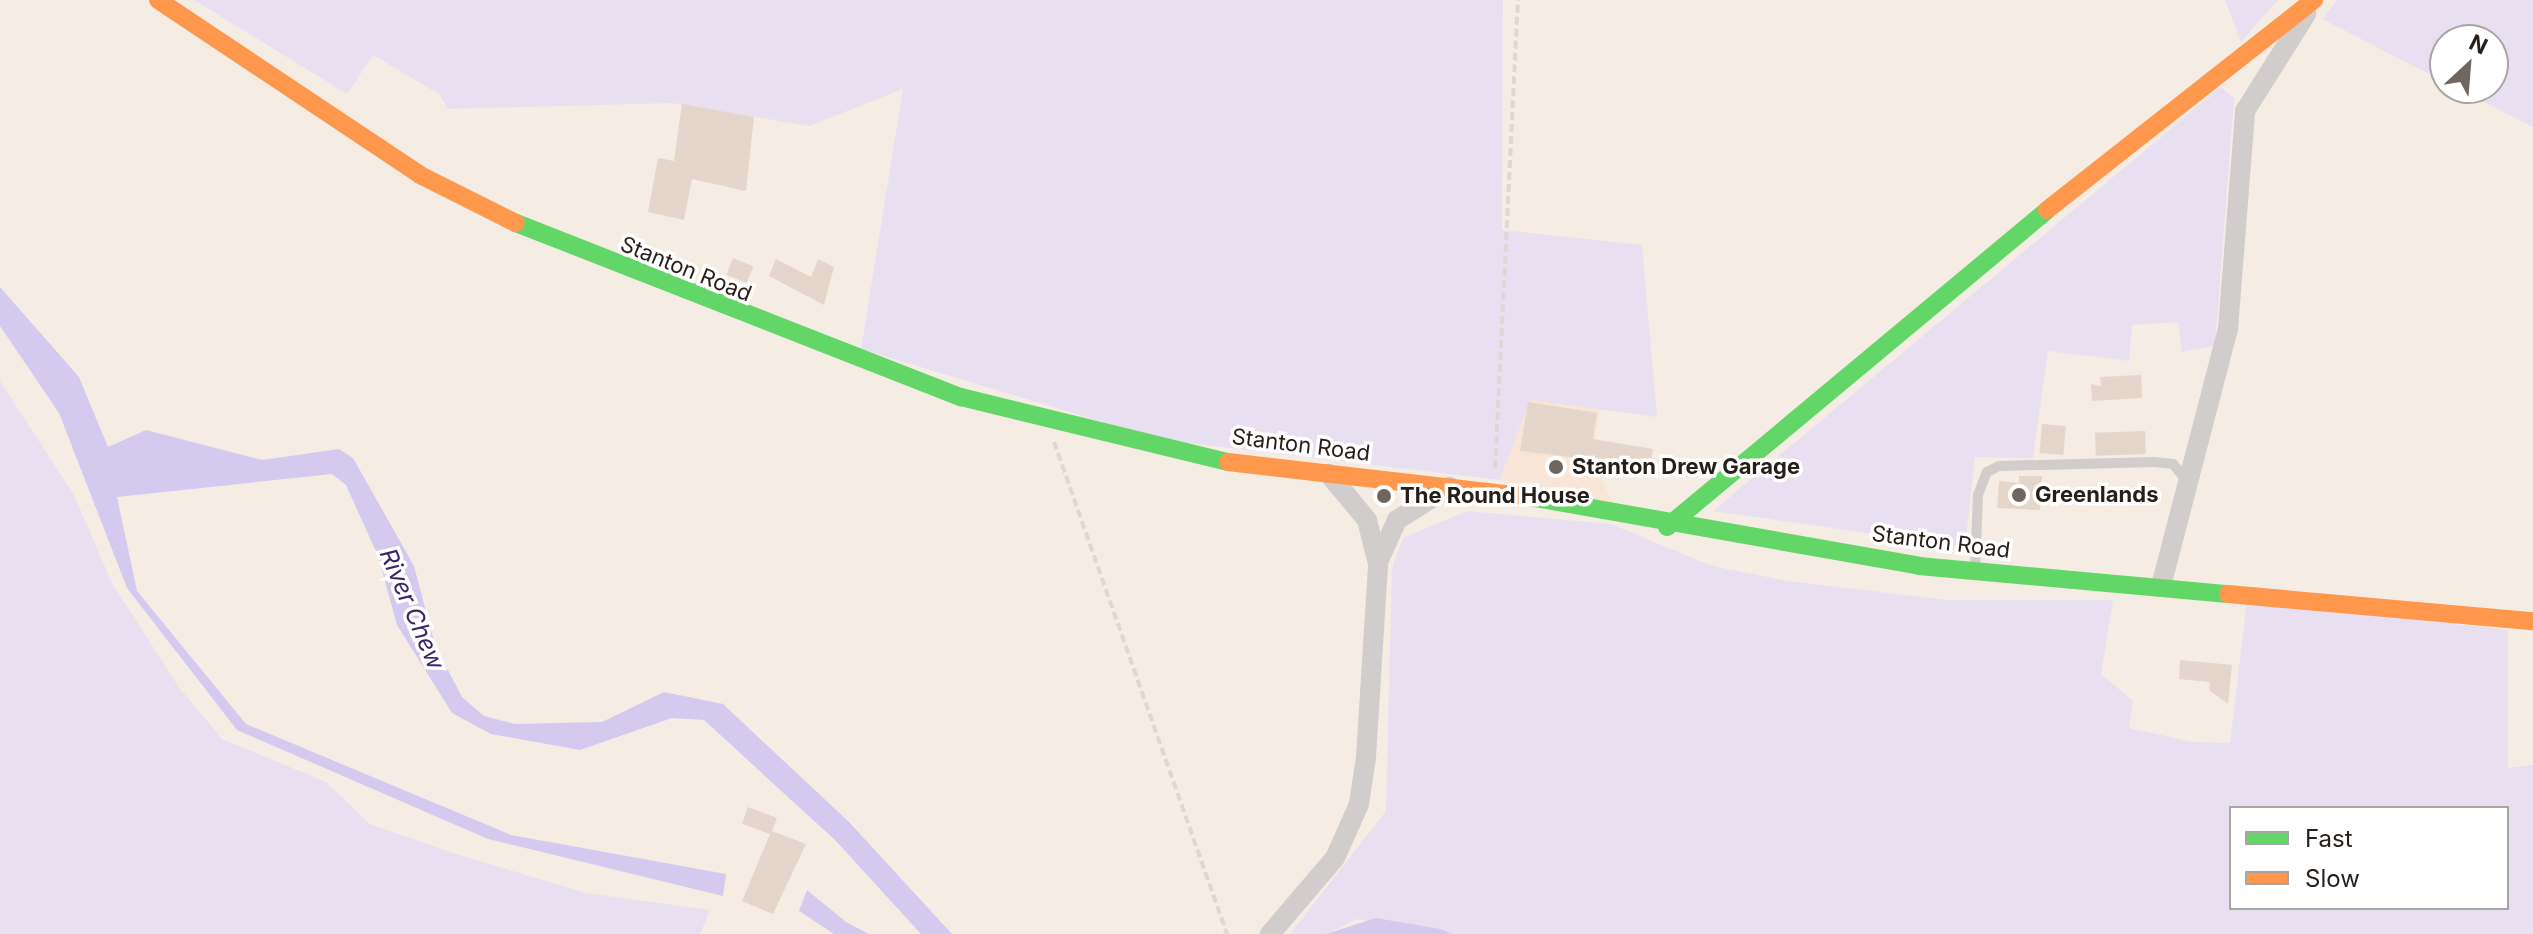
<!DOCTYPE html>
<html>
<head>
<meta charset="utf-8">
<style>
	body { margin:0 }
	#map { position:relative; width:2533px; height:934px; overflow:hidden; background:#f5ece4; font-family:Inter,sans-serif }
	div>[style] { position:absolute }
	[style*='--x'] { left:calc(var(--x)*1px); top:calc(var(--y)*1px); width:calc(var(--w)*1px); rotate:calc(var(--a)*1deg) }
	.built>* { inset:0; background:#f9e5d5 }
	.green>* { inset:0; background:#e8e0f0 }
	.water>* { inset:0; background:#d4caf0 }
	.building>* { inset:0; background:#e4d6ca; transform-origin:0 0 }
	.path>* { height:4px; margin-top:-2px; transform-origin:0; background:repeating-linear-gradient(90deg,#dcd8d6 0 8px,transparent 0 12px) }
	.lane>* { height:10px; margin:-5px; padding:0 5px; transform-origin:5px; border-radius:5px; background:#d0cdcc }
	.street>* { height:20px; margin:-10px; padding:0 10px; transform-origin:10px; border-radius:10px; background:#d0cdcc }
	.fast>* { height:18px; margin:-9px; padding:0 9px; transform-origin:9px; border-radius:9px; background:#63d668 }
	.slow>* { height:18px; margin:-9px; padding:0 9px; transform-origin:9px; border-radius:9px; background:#ff974d }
	.dots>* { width:22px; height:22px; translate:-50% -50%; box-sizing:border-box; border:4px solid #fff; border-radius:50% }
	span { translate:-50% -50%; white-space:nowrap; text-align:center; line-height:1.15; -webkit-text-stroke:7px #fff; paint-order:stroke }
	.street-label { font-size:22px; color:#261e18 }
	.poi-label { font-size:22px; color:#261e18; font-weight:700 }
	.left { translate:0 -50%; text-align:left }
	.water-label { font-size:24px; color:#392568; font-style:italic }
	.legend { position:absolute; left:2229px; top:806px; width:280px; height:104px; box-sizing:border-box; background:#fff; border:2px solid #a8a5a3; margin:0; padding:10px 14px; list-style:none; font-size:24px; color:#261e18 }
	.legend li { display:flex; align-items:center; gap:16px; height:40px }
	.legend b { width:40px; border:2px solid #a8a5a3 }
	.north { position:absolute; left:2429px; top:24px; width:80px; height:80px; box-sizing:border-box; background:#fff; border:2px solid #a8a5a3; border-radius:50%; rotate:26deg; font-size:22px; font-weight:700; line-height:32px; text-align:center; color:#261e18 }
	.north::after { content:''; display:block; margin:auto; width:28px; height:36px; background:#6e665f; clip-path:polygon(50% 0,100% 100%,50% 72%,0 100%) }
</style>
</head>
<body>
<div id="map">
	<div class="built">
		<i style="clip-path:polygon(1529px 399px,1600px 409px,1591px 461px,1614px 504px,1500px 480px)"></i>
	</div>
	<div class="green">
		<i style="clip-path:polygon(194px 0,1503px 0,1502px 230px,1642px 245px,1657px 417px,1530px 400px,1500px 480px,1162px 440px,861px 349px,903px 89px,809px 126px,672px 103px,448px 109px,439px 94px,373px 55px,347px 94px)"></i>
		<i style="clip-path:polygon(2225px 0,2278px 0,2241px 42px)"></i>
		<i style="clip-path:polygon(2337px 0,2533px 0,2533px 127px,2457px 88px,2493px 88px,2493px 40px,2445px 40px,2445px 82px,2322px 19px)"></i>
		<i style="clip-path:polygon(2221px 87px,2234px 98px,2215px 346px,2182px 352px,2178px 322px,2132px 325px,2129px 361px,2048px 351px,2033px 458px,1975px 457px,1965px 547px,1713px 511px)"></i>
		<i style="clip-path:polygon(0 381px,74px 495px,112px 583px,178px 686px,222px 739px,326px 782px,370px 824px,453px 853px,586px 893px,710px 910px,700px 934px,0 934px)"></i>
		<i style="clip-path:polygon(evenodd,1467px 511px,1611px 524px,1712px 566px,1788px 581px,1947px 600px,2113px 600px,2101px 674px,2133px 701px,2129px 728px,2193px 742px,2230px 743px,2247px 601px,2508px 630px,2508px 768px,2533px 765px,2533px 934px,1452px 934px,1357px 919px,1326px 934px,1290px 934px,1386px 811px,1392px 568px,1403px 538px,1467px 511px,2231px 808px,2507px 808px,2507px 908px,2231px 908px,2231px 808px)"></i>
	</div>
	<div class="water">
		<i style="clip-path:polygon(0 287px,79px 377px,108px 447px,146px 430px,262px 460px,339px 449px,353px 458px,414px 566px,435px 645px,462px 697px,484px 716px,515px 724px,602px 722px,664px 692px,723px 704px,849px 822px,952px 934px,921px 934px,836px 841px,704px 720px,672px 718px,580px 750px,491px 734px,452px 713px,397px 625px,378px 556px,346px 485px,332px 474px,117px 497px,137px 591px,246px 724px,511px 835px,726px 874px,723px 896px,488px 839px,237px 730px,127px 588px,59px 413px,0 326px)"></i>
		<i style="clip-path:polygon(807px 890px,846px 922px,869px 934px,834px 934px,799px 911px)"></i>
		<i style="clip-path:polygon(1376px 918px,1441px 929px,1452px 934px,1326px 934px)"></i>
	</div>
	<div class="building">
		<i style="clip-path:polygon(682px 104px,754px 117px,746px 191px,692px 179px,684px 220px,648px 212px,658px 158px,674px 161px)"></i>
		<i style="left:733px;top:258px;width:22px;height:18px;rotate:22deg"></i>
		<i style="clip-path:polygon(776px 259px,811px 277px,818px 259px,834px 267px,824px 305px,769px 276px)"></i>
		<i style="clip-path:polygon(2141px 375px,2142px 398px,2092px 401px,2091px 384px,2101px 386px,2100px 377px)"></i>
		<i style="clip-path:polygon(1528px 402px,1597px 413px,1593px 439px,1653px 449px,1650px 466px,1520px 451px)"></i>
		<i style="left:2042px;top:424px;width:24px;height:29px;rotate:5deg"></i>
		<i style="left:2145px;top:431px;width:23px;height:50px;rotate:88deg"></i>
		<i style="clip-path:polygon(2019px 476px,2042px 476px,2040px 510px,1997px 508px,1999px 481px,2019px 483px)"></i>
		<i style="clip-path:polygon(2180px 660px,2232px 665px,2228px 704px,2209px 690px,2210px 682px,2179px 679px)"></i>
		<i style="clip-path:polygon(748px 807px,777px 818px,772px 831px,806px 844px,773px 914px,742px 901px,770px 834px,742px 824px)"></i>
	</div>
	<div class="path">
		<i style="--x:1054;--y:442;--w:522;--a:70.63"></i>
		<i style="--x:1495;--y:468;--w:469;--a:-87.2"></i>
	</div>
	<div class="lane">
		<i style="--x:1975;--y:570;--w:75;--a:-87.7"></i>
		<i style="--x:1978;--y:495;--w:25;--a:-69"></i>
		<i style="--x:1987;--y:472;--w:13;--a:-27"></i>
		<i style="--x:1999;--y:466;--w:155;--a:-1.5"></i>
		<i style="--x:2154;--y:462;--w:19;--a:6"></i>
		<i style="--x:2173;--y:464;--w:21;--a:51"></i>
	</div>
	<div class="street">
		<i style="--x:1379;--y:560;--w:44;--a:-65.8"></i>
		<i style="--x:1397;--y:520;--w:62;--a:-32.4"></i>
		<i style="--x:2161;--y:586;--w:266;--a:-75.4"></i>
		<i style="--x:2228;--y:329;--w:219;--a:-85.5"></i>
		<i style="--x:2245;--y:111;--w:115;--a:-57.8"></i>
		<i style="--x:1270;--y:934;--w:100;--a:-49.5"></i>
		<i style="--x:1335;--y:858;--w:59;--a:-66"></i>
		<i style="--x:1359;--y:804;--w:48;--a:-81.5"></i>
		<i style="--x:1366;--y:757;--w:193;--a:-86.4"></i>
		<i style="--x:1378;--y:564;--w:45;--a:-104"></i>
		<i style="--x:1367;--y:520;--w:60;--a:-129.6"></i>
	</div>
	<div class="fast">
		<i style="--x:516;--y:223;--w:478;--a:21.4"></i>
		<i style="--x:961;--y:397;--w:275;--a:13.7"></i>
		<i style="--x:1524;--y:496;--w:401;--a:10"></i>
		<i style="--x:1919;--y:566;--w:310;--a:5.2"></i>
		<i style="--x:1667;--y:527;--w:495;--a:-39.8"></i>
	</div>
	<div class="slow">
		<i style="--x:158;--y:0;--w:315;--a:33.7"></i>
		<i style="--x:420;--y:175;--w:107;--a:26.6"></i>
		<i style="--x:2047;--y:210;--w:340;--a:-38.2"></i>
		<i style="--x:1228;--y:462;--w:298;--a:6.6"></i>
		<i style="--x:2228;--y:594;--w:306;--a:5.1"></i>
	</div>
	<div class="dots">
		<i style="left:1556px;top:467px;background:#6e665f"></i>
		<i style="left:2019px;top:495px;background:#6e665f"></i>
		<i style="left:1384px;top:496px;background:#6e665f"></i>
	</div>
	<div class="street-label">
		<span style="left:686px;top:269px;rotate:22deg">Stanton Road</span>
		<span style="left:1301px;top:445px;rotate:7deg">Stanton Road</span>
		<span style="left:1941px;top:542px;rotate:7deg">Stanton Road</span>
	</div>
	<div class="poi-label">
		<span class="left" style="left:1572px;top:467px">Stanton Drew Garage</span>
		<span class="left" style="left:2035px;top:495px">Greenlands</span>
		<span class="left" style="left:1400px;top:496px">The Round House</span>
	</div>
	<div class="water-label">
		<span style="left:412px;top:609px;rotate:67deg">River Chew</span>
	</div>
	<ul class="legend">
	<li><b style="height:10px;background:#63d668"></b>Fast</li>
	<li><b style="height:10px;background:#ff974d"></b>Slow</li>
	</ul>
	<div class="north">N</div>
</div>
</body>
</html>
